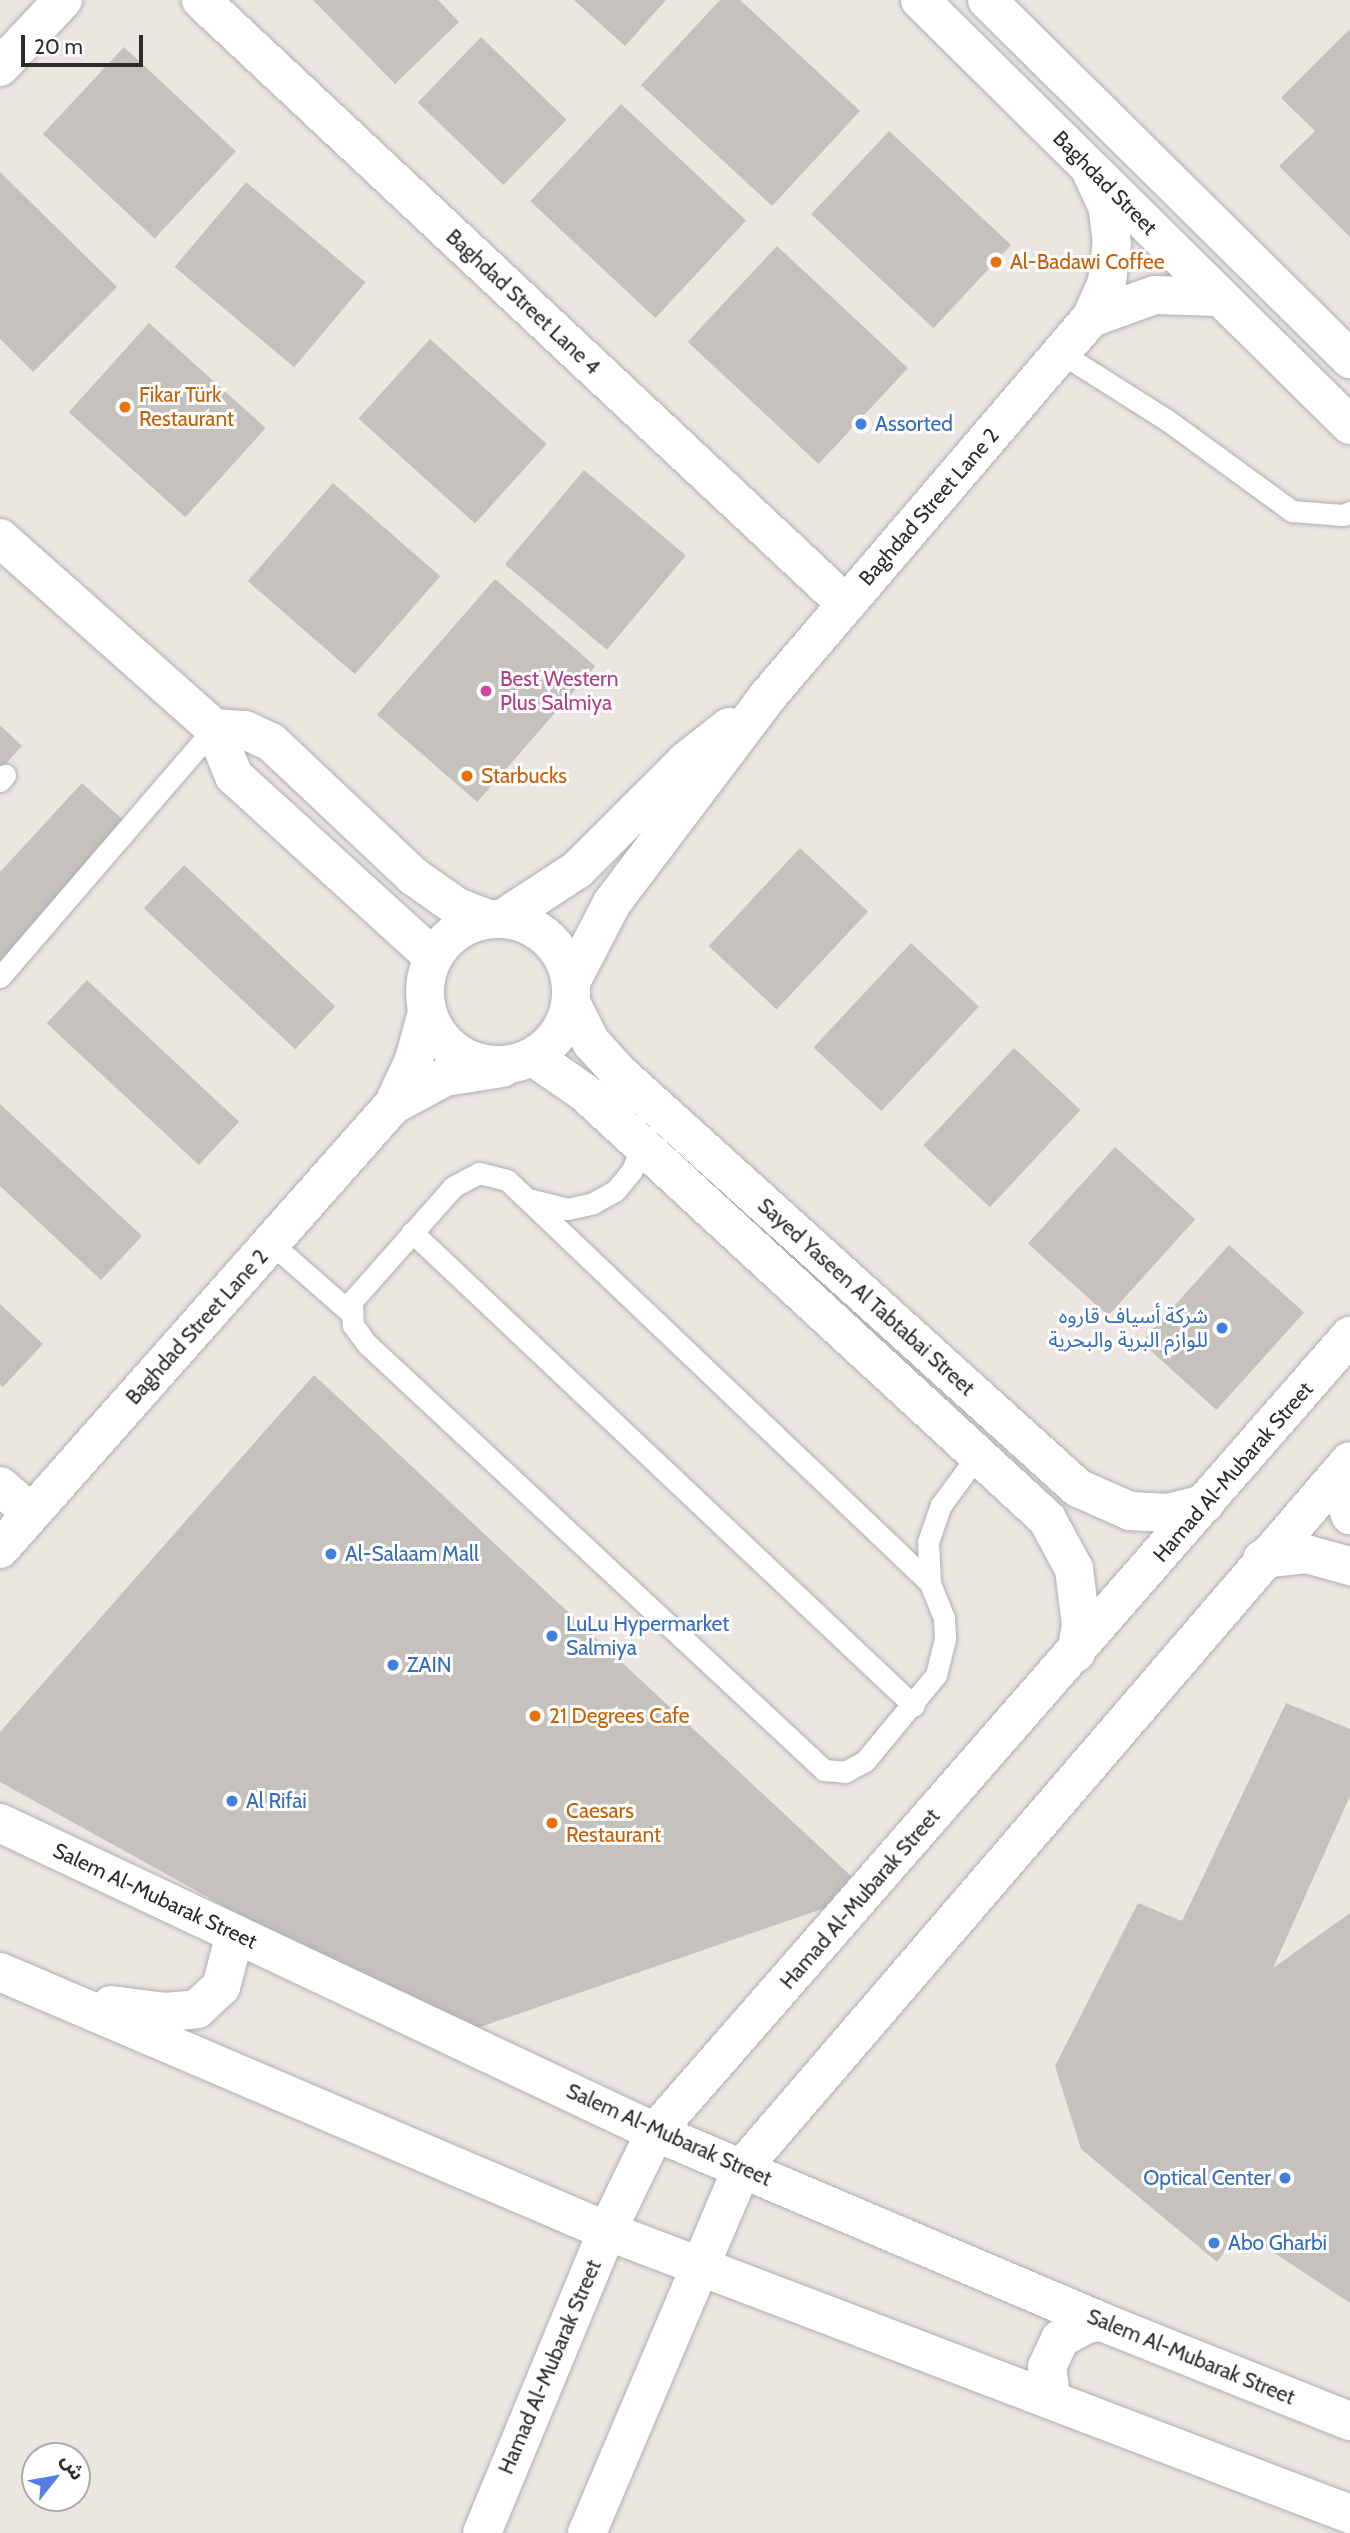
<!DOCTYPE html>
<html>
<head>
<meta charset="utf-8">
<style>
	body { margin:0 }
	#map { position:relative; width:1350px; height:2533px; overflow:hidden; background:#ece6e1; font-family:Cabin,"Noto Sans Arabic",sans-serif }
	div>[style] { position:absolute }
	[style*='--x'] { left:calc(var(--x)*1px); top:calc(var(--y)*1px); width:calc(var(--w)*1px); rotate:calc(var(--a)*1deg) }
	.building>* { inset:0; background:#c5c1bc; transform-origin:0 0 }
	.roads { filter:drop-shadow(0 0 2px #adafb7) drop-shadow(0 0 2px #adafb7) }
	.service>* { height:21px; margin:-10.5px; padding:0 10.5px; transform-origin:10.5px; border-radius:10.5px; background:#fff }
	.minor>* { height:38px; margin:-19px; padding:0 19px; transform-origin:19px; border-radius:19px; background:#fff }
	.tertiary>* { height:38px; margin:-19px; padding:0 19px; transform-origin:19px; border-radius:19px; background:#fff }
	.tertiary>.ring { margin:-19px; padding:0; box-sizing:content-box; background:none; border:38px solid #fff; border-radius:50% }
	.secondary>* { height:38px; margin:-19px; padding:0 19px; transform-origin:19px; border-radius:19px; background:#fff }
	.dots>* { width:19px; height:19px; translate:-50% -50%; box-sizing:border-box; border:4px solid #fff; border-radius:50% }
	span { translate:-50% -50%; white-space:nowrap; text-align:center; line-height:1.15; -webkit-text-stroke:6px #fff; paint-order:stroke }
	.street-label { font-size:21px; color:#2c2c2c }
	.food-label { font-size:21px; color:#c56008 }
	.left { translate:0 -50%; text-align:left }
	.shop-label { font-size:21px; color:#366cbe }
	.right { translate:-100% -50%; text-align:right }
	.hotel-label { font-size:21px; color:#b23c85 }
	.north { position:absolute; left:21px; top:2442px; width:70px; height:70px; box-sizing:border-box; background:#fff; border:2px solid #ababab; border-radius:50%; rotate:59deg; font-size:19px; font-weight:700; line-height:28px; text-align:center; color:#2c2c2c }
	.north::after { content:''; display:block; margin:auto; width:24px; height:32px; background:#567de4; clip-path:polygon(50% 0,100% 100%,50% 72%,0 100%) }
	.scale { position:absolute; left:21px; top:35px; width:122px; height:32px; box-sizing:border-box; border:4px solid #2c2c2c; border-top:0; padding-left:9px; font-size:21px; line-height:24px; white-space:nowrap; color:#2c2c2c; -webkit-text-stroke:5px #fff; paint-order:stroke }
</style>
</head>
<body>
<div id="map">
	<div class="building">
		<i style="clip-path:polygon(313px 0,438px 0,459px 22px,395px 84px)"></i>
		<i style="clip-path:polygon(574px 0,666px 0,625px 46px)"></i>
		<i style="clip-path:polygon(720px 0,740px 0,860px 111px,772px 206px,641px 85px)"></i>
		<i style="clip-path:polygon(1350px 29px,1350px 237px,1279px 166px,1315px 131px,1281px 98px)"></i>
		<i style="left:481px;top:37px;width:119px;height:91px;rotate:44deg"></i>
		<i style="left:124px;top:47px;width:153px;height:119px;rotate:43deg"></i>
		<i style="left:621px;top:104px;width:171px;height:133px;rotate:43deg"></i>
		<i style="left:889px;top:131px;width:167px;height:114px;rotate:43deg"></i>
		<i style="clip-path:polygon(0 172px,117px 287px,33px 372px,0 339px)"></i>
		<i style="left:246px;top:182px;width:156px;height:111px;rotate:40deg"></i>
		<i style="left:777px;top:246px;width:179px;height:131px;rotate:43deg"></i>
		<i style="left:149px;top:323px;width:157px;height:120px;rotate:42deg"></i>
		<i style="left:430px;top:339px;width:157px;height:107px;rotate:42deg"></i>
		<i style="left:584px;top:470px;width:133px;height:123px;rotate:40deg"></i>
		<i style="left:333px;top:483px;width:142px;height:130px;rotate:41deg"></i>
		<i style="left:495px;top:579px;width:133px;height:180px;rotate:41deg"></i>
		<i style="clip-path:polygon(0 725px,22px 746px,0 770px)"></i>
		<i style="clip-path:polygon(82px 783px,129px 825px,0 967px,0 872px)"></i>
		<i style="left:800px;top:848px;width:93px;height:134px;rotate:43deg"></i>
		<i style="left:184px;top:865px;width:207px;height:59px;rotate:43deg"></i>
		<i style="left:911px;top:943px;width:93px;height:143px;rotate:43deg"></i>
		<i style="left:87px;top:980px;width:208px;height:59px;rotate:43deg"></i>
		<i style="left:1014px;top:1048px;width:91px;height:133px;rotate:43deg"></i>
		<i style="clip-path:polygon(0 1104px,142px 1236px,101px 1280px,0 1186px)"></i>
		<i style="left:1115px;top:1147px;width:108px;height:130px;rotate:42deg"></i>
		<i style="left:1229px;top:1245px;width:101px;height:131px;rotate:42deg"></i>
		<i style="clip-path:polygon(0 1304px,43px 1344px,3px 1387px,0 1385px)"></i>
		<i style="clip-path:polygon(314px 1375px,852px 1877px,825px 1908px,457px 2035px,0 1782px,0 1732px)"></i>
		<i style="clip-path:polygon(1286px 1703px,1350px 1729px,1350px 1796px,1273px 1968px,1350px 1913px,1350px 2303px,1240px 2230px,1217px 2262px,1081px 2149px,1055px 2066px,1138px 1903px,1182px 1921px)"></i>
	</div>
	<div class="roads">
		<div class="service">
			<i style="--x:1061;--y:353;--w:125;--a:32.3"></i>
			<i style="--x:1167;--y:420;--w:155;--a:36.1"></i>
			<i style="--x:1292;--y:511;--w:51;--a:4.5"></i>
			<i style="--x:1343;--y:515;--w:8;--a:-23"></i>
			<i style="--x:0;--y:781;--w:8;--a:-50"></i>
			<i style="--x:0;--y:977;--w:328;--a:-49.3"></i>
			<i style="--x:532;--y:1200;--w:37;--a:14"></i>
			<i style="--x:568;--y:1209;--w:26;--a:-13"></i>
			<i style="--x:593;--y:1203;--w:26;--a:-29"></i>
			<i style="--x:616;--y:1190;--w:26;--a:-51"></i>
			<i style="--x:632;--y:1170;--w:26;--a:-67"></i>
			<i style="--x:412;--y:1232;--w:690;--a:43.36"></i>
			<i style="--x:271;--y:1243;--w:106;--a:41.2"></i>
			<i style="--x:930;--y:1583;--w:584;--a:-136.39"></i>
			<i style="--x:507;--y:1180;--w:29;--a:-166"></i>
			<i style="--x:479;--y:1173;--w:30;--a:152"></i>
			<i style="--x:453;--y:1187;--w:152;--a:131.5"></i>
			<i style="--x:352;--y:1301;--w:24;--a:88"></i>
			<i style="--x:353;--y:1325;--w:24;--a:54"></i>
			<i style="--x:367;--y:1344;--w:625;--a:42.99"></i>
			<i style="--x:824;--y:1770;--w:21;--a:5"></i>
			<i style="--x:845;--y:1772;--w:23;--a:-29"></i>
			<i style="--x:865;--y:1761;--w:112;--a:-50.5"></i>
			<i style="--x:936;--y:1675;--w:38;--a:-76"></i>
			<i style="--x:945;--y:1638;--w:20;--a:-93"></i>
			<i style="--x:944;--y:1618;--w:38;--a:-112"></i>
			<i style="--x:930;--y:1583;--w:41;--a:-92.8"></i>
			<i style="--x:928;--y:1542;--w:39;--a:-71"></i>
			<i style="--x:941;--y:1505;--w:61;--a:-53.7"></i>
		</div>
		<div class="minor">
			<i style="--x:201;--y:0;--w:884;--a:43.12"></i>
			<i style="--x:0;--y:67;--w:92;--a:-46.8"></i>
			<i style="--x:1338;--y:1475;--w:42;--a:73.3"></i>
			<i style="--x:0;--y:1486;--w:41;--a:41.1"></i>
			<i style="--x:1262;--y:1559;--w:44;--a:-6.5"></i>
			<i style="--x:1306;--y:1554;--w:46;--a:15.3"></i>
		</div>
		<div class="tertiary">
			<i style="--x:1091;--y:318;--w:68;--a:-19.8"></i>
			<i style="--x:1155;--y:295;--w:65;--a:1.8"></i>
			<i style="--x:0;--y:538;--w:286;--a:41.6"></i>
			<i style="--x:214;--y:728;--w:52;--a:67.4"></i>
			<i style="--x:234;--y:776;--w:269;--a:42.3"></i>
			<i style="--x:214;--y:728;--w:31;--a:4"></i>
			<i style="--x:245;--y:730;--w:29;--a:25"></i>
			<i style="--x:271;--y:742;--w:195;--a:43.3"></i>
			<i style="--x:413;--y:876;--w:54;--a:35.2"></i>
			<i style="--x:457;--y:907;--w:33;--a:21"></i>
			<i class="ring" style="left:425px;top:919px;width:108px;height:108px"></i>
			<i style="--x:502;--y:919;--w:90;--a:-33.2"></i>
			<i style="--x:577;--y:870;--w:154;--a:-45"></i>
			<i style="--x:686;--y:761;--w:55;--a:-38.3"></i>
			<i style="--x:571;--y:982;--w:89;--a:-62.6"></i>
			<i style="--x:612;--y:903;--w:258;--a:-53"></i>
			<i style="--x:767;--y:697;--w:499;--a:-49.5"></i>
			<i style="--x:1091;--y:318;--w:39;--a:-66"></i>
			<i style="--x:1107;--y:282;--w:38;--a:-83"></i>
			<i style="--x:1112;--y:244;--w:38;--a:-97"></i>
			<i style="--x:1107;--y:206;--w:38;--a:-115"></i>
			<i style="--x:571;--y:1003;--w:44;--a:62.9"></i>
			<i style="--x:591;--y:1042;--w:42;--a:47.9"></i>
			<i style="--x:619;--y:1073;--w:619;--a:42.12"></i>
			<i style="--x:1078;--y:1488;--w:57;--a:23.9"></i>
			<i style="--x:1130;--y:1511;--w:38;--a:3"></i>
			<i style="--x:1168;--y:1513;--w:38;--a:-14"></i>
			<i style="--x:533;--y:1057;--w:62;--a:34.5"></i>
			<i style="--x:584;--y:1092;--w:630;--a:42.68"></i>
			<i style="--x:1047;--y:1519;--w:57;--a:61.6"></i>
			<i style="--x:1074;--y:1569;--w:56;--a:82.9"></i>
			<i style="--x:1081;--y:1625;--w:28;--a:100"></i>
			<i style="--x:393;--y:1105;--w:50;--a:-65"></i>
			<i style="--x:414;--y:1060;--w:50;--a:-74.8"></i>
			<i style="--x:0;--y:1549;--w:593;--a:-48.49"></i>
			<i style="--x:393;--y:1105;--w:59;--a:-28.3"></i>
			<i style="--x:445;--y:1077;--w:58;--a:-9"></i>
			<i style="--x:0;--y:1823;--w:724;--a:25.26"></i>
			<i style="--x:0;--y:1972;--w:660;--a:23.11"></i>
			<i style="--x:111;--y:2005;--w:54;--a:7.4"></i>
			<i style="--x:165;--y:2012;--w:32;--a:-5"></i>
			<i style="--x:197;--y:2009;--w:33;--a:-43"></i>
			<i style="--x:221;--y:1987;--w:55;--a:-75.2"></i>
		</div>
		<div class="secondary">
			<i style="--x:920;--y:0;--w:605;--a:44.66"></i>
			<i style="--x:987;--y:0;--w:511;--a:44.68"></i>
			<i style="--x:655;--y:2132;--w:486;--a:23"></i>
			<i style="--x:1102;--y:2322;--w:267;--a:21.8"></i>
			<i style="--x:607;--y:2231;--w:795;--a:20.85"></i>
			<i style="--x:1051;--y:2398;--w:31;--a:-97"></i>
			<i style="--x:1047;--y:2367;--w:31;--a:-65"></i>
			<i style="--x:1060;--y:2339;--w:31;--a:-29"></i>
			<i style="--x:1087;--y:2324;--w:15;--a:-8"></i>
			<i style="--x:482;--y:2533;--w:327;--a:-67.5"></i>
			<i style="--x:607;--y:2231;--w:110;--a:-64.1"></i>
			<i style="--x:655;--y:2132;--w:1057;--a:-48.88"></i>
			<i style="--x:587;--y:2533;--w:397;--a:-67"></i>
			<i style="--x:742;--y:2168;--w:932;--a:-49.31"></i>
		</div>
	</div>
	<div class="dots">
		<i style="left:996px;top:262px;background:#e8710a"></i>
		<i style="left:125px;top:407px;background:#e8710a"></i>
		<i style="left:861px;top:424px;background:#3f7fe0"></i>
		<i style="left:486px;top:691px;background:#d1479c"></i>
		<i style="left:467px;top:776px;background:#e8710a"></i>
		<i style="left:1222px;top:1328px;background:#3f7fe0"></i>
		<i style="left:331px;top:1554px;background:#3f7fe0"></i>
		<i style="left:552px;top:1636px;background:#3f7fe0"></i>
		<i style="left:393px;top:1665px;background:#3f7fe0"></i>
		<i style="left:535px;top:1716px;background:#e8710a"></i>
		<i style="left:232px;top:1801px;background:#3f7fe0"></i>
		<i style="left:552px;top:1823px;background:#e8710a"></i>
		<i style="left:1285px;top:2178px;background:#3f7fe0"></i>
		<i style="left:1214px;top:2243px;background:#3f7fe0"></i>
	</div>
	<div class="street-label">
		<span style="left:1105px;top:183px;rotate:45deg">Baghdad Street</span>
		<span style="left:523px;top:302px;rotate:43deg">Baghdad Street Lane 4</span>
		<span style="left:929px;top:507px;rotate:-49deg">Baghdad Street Lane 2</span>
		<span style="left:866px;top:1297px;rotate:42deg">Sayed Yaseen Al Tabtabai Street</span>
		<span style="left:197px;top:1327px;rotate:-48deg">Baghdad Street Lane 2</span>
		<span style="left:1233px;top:1472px;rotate:-49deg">Hamad Al-Mubarak Street</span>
		<span style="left:155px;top:1896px;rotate:25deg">Salem Al-Mubarak Street</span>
		<span style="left:860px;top:1899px;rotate:-49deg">Hamad Al-Mubarak Street</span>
		<span style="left:669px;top:2135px;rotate:24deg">Salem Al-Mubarak Street</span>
		<span style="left:1191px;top:2357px;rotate:22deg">Salem Al-Mubarak Street</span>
		<span style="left:550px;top:2367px;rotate:-67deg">Hamad Al-Mubarak Street</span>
	</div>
	<div class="food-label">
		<span class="left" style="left:1010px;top:262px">Al-Badawi Coffee</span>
		<span class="left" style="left:139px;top:407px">Fikar Türk<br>Restaurant</span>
		<span class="left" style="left:481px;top:776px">Starbucks</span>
		<span class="left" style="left:549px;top:1716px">21 Degrees Cafe</span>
		<span class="left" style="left:566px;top:1823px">Caesars<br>Restaurant</span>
	</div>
	<div class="shop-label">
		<span class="left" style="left:875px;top:424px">Assorted</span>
		<span class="right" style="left:1208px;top:1328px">شركة أسياف قاروه<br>للوازم البرية والبحرية</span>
		<span class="left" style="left:345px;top:1554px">Al-Salaam Mall</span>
		<span class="left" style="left:566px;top:1636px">LuLu Hypermarket<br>Salmiya</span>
		<span class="left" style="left:407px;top:1665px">ZAIN</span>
		<span class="left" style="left:246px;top:1801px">Al Rifai</span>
		<span class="right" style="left:1271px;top:2178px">Optical Center</span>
		<span class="left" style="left:1228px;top:2243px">Abo Gharbi</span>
	</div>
	<div class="hotel-label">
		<span class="left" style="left:500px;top:691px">Best Western<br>Plus Salmiya</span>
	</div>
	<div class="north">ش</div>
	<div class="scale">20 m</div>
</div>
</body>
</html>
